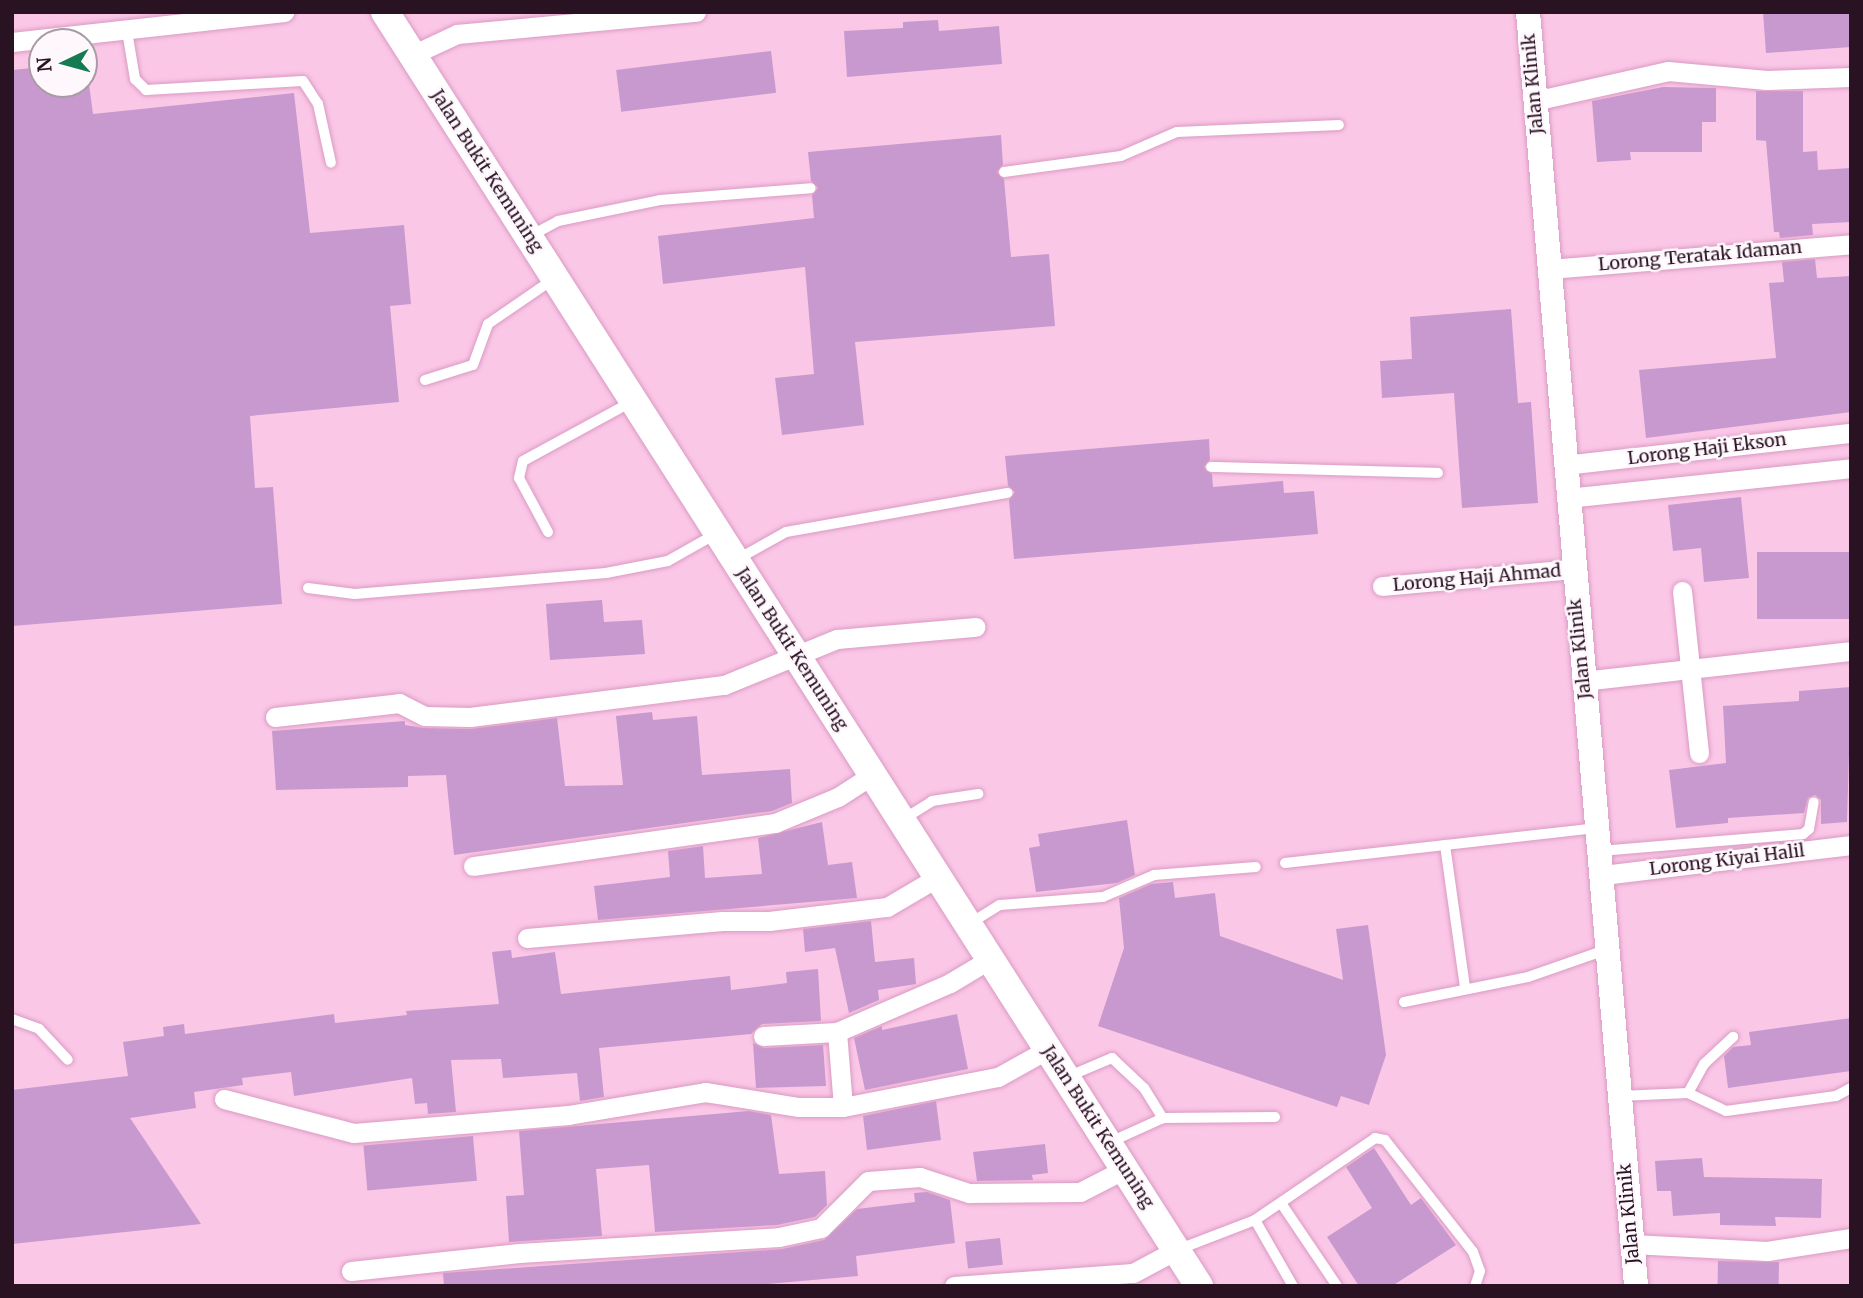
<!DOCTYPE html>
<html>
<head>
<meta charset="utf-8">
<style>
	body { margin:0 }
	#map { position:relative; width:1863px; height:1298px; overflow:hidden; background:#fbc7e7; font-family:Merriweather,serif }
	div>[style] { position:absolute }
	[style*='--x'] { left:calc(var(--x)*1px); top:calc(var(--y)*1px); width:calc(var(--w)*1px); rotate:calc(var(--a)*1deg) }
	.building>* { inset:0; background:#c799cf; transform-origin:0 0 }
	.roads { filter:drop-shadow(0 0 2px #da9bc3) drop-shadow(0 0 2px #da9bc3) }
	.service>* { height:10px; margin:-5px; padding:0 5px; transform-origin:5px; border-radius:5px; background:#fff }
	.minor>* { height:19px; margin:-9.5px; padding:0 9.5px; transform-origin:9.5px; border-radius:9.5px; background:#fff }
	.tertiary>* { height:24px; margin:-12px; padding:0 12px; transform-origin:12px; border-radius:12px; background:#fff }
	.secondary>* { height:28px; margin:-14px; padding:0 14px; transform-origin:14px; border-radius:14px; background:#fff }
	span { translate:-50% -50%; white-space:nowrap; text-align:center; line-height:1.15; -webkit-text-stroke:5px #fef7fc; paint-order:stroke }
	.street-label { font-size:18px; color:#291222 }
	.frame { position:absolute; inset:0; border:14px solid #291222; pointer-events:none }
	.north { position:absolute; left:28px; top:28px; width:70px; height:70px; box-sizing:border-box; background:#fef7fc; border:2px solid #a99ba5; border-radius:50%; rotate:265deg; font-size:19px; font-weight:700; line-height:28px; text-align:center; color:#291222 }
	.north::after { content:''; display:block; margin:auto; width:24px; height:32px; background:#167b53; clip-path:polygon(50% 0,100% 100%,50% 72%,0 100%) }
</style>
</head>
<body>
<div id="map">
	<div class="building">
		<i style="clip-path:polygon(1763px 12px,1851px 12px,1851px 47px,1766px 53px)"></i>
		<i style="clip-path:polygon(938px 20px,939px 31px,999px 26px,1002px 64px,847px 77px,844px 31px,903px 28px,903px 22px)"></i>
		<i style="left:771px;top:51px;width:42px;height:156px;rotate:83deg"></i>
		<i style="clip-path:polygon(42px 67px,42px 84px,89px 84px,93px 114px,294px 93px,310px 233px,404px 225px,411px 304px,390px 306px,399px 402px,250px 416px,255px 488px,273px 487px,282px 604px,12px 626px,12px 70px)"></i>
		<i style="clip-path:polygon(1663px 87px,1716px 88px,1716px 122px,1702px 122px,1702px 152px,1630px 152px,1631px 160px,1597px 162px,1592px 101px)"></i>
		<i style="clip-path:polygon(1756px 91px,1803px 91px,1803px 152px,1817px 151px,1818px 170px,1851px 168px,1851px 222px,1812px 224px,1813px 235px,1780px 238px,1779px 232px,1774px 232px,1766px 141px,1756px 140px)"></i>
		<i style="clip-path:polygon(1001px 135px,1003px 165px,997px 172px,1004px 179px,1011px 257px,1049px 254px,1055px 326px,855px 342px,864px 425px,782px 435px,775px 378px,814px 374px,805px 267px,663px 284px,658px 236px,814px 218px,812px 195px,818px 188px,811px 181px,808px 152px)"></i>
		<i style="clip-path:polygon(1815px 259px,1817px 278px,1851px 276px,1851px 412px,1646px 438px,1639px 370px,1776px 358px,1769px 283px,1784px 282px,1782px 262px)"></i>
		<i style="clip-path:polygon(1511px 309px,1518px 403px,1531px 402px,1538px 503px,1462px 508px,1454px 393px,1382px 398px,1380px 361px,1412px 359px,1410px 317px)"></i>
		<i style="clip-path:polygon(1209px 439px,1210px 460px,1204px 467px,1212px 474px,1213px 487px,1283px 481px,1284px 493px,1314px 491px,1318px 534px,1014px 559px,1009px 500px,1015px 492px,1008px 486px,1005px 456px)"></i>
		<i style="clip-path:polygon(1741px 497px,1749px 578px,1704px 582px,1701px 548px,1673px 551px,1668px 505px)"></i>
		<i style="left:1851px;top:552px;width:67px;height:94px;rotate:90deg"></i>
		<i style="clip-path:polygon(602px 600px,604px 622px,642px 620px,645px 654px,550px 660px,546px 604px)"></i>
		<i style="clip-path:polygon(1851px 687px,1847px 822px,1821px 824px,1821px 800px,1815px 795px,1808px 798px,1804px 813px,1728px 818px,1728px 823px,1676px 828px,1669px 770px,1726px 763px,1723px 706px,1799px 701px,1799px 691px)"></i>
		<i style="clip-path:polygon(652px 712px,653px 720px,697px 716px,702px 775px,790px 769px,792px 803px,772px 811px,454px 855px,446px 775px,408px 776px,408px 787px,276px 790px,272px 731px,405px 721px,405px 725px,424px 728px,470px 729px,557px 718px,565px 786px,623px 785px,616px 716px)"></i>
		<i style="clip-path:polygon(1127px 820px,1135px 875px,1117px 883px,1036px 892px,1029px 848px,1040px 846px,1038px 834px)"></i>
		<i style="clip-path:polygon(822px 822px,828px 865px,852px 862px,857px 898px,598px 920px,594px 886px,670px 877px,668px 851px,703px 846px,705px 878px,762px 874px,758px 838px)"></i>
		<i style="clip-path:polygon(1173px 882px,1175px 898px,1215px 893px,1220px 936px,1343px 980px,1336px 929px,1368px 925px,1386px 1055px,1369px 1105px,1341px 1096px,1337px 1107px,1098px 1026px,1124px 948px,1119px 898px,1151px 884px)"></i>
		<i style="clip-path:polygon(871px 921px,875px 962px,914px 958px,916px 984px,878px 990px,879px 1000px,849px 1013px,835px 948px,805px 952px,803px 929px)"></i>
		<i style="clip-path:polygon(511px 950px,512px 958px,555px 952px,561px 994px,730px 976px,731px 990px,787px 983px,786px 972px,818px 969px,821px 1021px,762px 1024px,751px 1034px,599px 1048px,604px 1097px,580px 1101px,577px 1073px,503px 1078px,501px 1059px,451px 1060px,456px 1112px,428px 1114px,427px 1103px,415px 1104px,412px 1078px,294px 1096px,291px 1072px,242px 1078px,243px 1085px,194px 1092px,196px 1108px,130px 1118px,201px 1224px,12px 1244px,12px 1090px,128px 1076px,123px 1042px,164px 1036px,163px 1027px,184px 1024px,185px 1034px,334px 1014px,335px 1023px,407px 1015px,406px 1011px,499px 1004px,492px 952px)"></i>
		<i style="clip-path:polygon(957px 1014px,968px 1069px,865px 1090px,854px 1038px,882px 1026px,882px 1030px)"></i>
		<i style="clip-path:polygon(1851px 1018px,1851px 1071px,1728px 1088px,1724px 1056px,1733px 1047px,1751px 1045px,1749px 1032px)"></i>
		<i style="clip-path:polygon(753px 1043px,764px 1048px,823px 1045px,826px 1086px,756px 1088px)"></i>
		<i style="clip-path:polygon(936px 1101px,941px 1140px,867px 1150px,863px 1116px)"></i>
		<i style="clip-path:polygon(749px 1111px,771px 1115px,779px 1174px,825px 1171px,827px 1205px,815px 1217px,777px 1225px,655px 1232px,649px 1165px,596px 1169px,602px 1236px,509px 1242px,506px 1196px,524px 1195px,519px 1131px)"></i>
		<i style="left:473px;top:1136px;width:45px;height:110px;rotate:85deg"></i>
		<i style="clip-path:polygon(1045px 1144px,1048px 1173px,1032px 1175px,1033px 1180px,977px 1181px,973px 1152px)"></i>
		<i style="clip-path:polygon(1374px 1148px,1411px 1205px,1421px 1198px,1456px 1245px,1392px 1286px,1359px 1286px,1327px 1237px,1372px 1208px,1346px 1167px)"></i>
		<i style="clip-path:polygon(1702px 1158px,1704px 1177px,1822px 1179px,1821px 1218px,1775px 1217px,1776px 1226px,1720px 1225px,1720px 1213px,1673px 1216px,1671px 1191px,1657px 1191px,1655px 1161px)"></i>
		<i style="clip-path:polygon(927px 1192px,950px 1200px,955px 1243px,856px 1256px,858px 1276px,746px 1286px,444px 1286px,443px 1273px,782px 1249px,824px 1240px,857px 1209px,915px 1202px,914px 1193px)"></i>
		<i style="left:1000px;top:1238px;width:27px;height:35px;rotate:84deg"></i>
		<i style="left:1718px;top:1261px;width:61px;height:25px;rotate:1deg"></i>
	</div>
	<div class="roads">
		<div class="service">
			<i style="--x:127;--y:31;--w:49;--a:80.5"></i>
			<i style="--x:135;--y:79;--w:16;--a:45"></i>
			<i style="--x:146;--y:90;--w:157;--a:-3.3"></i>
			<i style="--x:303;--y:81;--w:27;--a:57"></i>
			<i style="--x:318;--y:104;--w:60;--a:77.6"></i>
			<i style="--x:1004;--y:172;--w:118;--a:-7.8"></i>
			<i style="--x:1121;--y:156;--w:61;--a:-23.2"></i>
			<i style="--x:1177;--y:132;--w:162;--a:-2.5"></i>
			<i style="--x:532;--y:235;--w:30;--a:-28"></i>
			<i style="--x:558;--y:221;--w:104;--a:-11.6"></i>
			<i style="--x:660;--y:200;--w:151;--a:-4.5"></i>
			<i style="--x:425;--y:380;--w:50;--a:-17.4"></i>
			<i style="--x:473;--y:365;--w:44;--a:-69.9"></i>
			<i style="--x:488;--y:324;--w:78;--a:-34.5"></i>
			<i style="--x:1211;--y:467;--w:227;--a:1.5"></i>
			<i style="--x:548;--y:532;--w:61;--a:-118.2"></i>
			<i style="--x:519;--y:478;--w:17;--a:-77"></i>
			<i style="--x:523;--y:461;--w:123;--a:-28.6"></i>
			<i style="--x:736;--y:560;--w:57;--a:-29.2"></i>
			<i style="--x:786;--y:532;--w:225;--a:-10"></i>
			<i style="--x:308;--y:588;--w:47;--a:7.3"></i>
			<i style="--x:355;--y:594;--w:252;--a:-4.8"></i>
			<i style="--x:606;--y:573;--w:63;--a:-11"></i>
			<i style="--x:668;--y:561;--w:53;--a:-29.5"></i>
			<i style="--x:902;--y:820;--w:36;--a:-32"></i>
			<i style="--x:932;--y:801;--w:47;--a:-8.7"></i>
			<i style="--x:1445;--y:845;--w:143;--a:82"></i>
			<i style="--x:1600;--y:851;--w:204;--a:-4.8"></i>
			<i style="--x:1803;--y:834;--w:8;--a:-40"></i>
			<i style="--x:1809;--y:829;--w:27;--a:-80"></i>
			<i style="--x:1285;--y:863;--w:315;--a:-6.4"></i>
			<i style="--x:969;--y:924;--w:36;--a:-32"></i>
			<i style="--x:1000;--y:905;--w:103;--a:-4.4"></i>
			<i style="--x:1103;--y:897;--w:56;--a:-23.3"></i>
			<i style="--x:1154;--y:875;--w:102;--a:-4.5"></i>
			<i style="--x:1404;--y:1002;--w:126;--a:-11.4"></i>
			<i style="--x:1528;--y:977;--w:85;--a:-19.3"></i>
			<i style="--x:12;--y:1019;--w:29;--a:20"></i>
			<i style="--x:39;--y:1029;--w:42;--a:46.9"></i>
			<i style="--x:1067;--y:1077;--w:49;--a:-22.9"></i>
			<i style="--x:1112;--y:1058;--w:44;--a:43.2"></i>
			<i style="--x:1144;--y:1088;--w:36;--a:58"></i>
			<i style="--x:1688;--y:1093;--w:33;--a:-61"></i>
			<i style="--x:1704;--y:1064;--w:40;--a:-43"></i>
			<i style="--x:1620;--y:1096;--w:68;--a:-2.5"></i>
			<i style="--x:1688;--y:1093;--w:42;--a:25.3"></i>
			<i style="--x:1726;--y:1111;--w:111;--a:-7.8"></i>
			<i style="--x:1836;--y:1096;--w:17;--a:-28"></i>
			<i style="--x:1108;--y:1143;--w:60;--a:-24.4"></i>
			<i style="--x:1163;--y:1118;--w:112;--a:-0.5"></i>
			<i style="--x:1281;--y:1203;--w:100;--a:56"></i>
			<i style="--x:1255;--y:1220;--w:76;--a:60.1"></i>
			<i style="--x:1177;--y:1250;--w:84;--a:-21"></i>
			<i style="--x:1255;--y:1220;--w:145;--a:-34.3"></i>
			<i style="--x:1375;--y:1138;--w:10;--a:11"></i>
			<i style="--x:1385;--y:1140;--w:142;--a:51.8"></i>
			<i style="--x:1473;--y:1252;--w:20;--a:70"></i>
			<i style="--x:1480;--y:1271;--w:16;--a:108"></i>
		</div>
		<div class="minor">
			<i style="--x:12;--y:42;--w:274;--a:-6.3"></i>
			<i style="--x:412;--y:55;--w:50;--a:-25"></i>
			<i style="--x:457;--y:34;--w:240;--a:-5.3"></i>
			<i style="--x:1534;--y:101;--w:137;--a:-12.6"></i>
			<i style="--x:1668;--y:71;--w:99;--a:5.2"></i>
			<i style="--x:1767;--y:80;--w:84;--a:-2"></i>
			<i style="--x:1550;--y:269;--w:302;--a:-4.7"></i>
			<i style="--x:1564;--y:465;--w:289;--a:-6.4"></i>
			<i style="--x:1567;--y:498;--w:286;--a:-6"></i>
			<i style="--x:1382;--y:586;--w:191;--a:-5.1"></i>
			<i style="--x:1682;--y:591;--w:163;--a:84"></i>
			<i style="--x:1583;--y:681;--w:270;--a:-6.4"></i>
			<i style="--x:275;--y:717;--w:125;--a:-6.4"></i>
			<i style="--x:399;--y:703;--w:28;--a:27"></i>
			<i style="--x:424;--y:716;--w:46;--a:1.2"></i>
			<i style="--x:470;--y:717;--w:256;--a:-7.2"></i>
			<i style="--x:724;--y:685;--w:122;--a:-22.2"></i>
			<i style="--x:837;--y:639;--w:139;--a:-5"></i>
			<i style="--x:473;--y:866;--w:305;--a:-8.1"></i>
			<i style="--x:775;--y:823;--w:68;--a:-22.4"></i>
			<i style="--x:838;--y:797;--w:40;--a:-32.9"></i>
			<i style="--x:1603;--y:875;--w:250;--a:-6.9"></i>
			<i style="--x:527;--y:938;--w:196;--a:-5"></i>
			<i style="--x:722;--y:921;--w:47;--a:0"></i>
			<i style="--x:769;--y:921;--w:119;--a:-6.8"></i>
			<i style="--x:887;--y:907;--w:59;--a:-30.5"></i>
			<i style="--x:837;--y:1032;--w:75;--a:85.4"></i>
			<i style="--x:763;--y:1036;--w:74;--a:-3.1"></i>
			<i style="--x:837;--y:1032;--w:123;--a:-23.4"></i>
			<i style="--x:950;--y:983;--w:47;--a:-31"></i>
			<i style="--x:224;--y:1099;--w:134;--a:14.7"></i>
			<i style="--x:354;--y:1133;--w:215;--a:-4.8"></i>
			<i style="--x:568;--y:1115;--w:139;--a:-9.5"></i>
			<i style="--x:705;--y:1092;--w:95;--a:9.1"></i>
			<i style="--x:799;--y:1107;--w:44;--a:0"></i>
			<i style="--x:843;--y:1107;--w:158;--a:-11"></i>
			<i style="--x:998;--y:1077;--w:57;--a:-29.2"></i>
			<i style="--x:1632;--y:1244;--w:135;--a:3"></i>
			<i style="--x:1767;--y:1251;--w:85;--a:-8.8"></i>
			<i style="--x:351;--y:1271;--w:169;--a:-6.1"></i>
			<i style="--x:519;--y:1253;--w:260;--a:-3.5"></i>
			<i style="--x:779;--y:1237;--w:43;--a:-12.1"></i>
			<i style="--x:821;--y:1228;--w:66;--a:-45"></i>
			<i style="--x:868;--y:1181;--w:52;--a:-4.4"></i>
			<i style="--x:920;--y:1177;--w:52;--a:18.1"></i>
			<i style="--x:969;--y:1193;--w:111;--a:-0.5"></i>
			<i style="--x:1080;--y:1192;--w:51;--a:-27.1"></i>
			<i style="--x:954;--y:1286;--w:179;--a:-4.2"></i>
			<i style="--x:1133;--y:1273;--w:49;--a:-28.1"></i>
		</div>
		<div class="tertiary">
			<i style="--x:1528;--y:12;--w:1279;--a:85.15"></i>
		</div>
		<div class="secondary">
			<i style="--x:385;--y:12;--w:1512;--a:57.42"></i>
		</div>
	</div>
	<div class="street-label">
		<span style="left:1533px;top:84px;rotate:-95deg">Jalan Klinik</span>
		<span style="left:487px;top:171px;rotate:57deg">Jalan Bukit Kemuning</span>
		<span style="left:1700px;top:256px;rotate:-5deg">Lorong Teratak Idaman</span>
		<span style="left:1707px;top:449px;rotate:-7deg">Lorong Haji Ekson</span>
		<span style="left:1477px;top:578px;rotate:-5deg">Lorong Haji Ahmad</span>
		<span style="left:792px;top:649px;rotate:57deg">Jalan Bukit Kemuning</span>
		<span style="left:1580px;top:649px;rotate:-96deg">Jalan Klinik</span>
		<span style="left:1727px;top:860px;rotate:-7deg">Lorong Kiyai Halil</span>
		<span style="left:1098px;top:1127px;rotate:57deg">Jalan Bukit Kemuning</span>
		<span style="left:1629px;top:1214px;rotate:-95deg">Jalan Klinik</span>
	</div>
	<div class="frame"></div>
	<div class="north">N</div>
</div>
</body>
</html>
